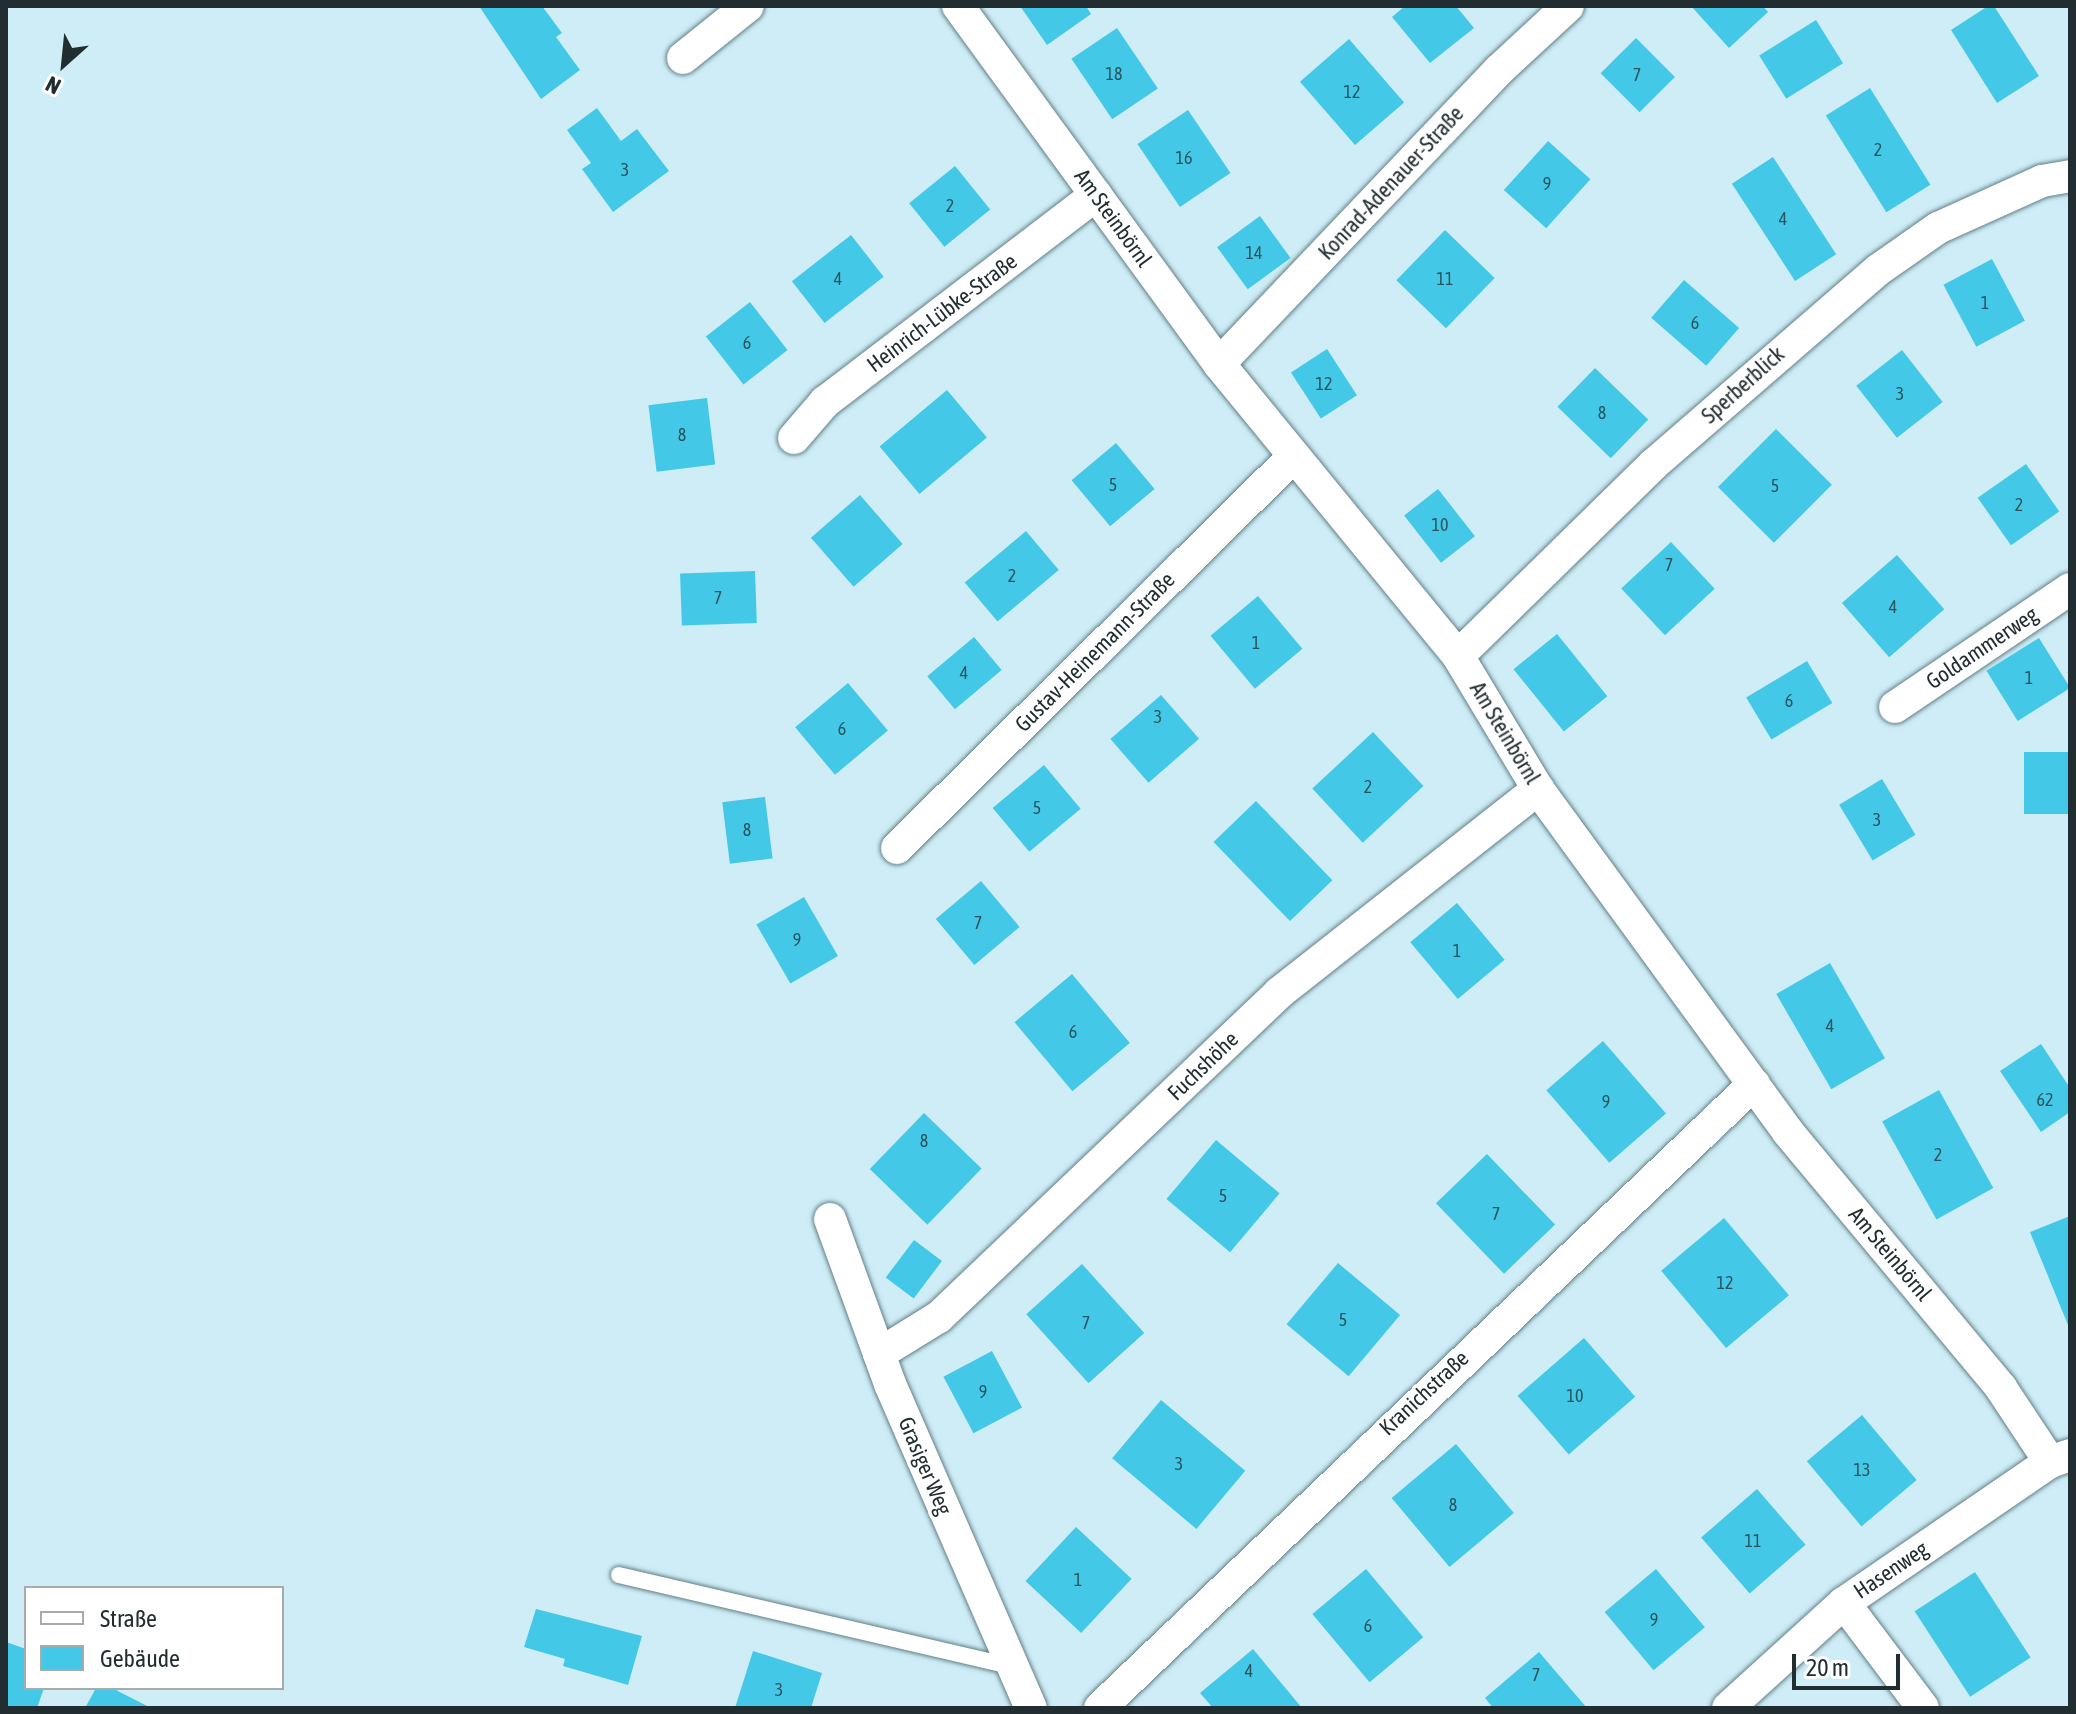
<!DOCTYPE html>
<html>
<head>
<meta charset="utf-8">
<style>
	body { margin:0 }
	#map { position:relative; width:2076px; height:1714px; overflow:hidden; background:#ceedf6; font-family:"Asap Condensed",sans-serif }
	div>[style] { position:absolute }
	[style*='--x'] { left:calc(var(--x)*1px); top:calc(var(--y)*1px); width:calc(var(--w)*1px); rotate:calc(var(--a)*1deg) }
	.building>* { inset:0; background:#43c9e7; transform-origin:0 0 }
	.roads { filter:drop-shadow(0 0 2px #637f87) drop-shadow(0 0 2px #637f87) }
	.service>* { height:16px; margin:-8px; padding:0 8px; transform-origin:8px; border-radius:8px; background:#fff }
	.minor>* { height:32px; margin:-16px; padding:0 16px; transform-origin:16px; border-radius:16px; background:#fff }
	span { translate:-50% -50%; white-space:nowrap; text-align:center; line-height:1.15; -webkit-text-stroke:7px #fff; paint-order:stroke }
	.number-label { font-size:18px; color:#2a545e }
	.number-label span { -webkit-text-stroke-width:0 }
	.street-label { font-size:22px; color:#212d30 }
	.frame { position:absolute; inset:0; border:8px solid #212d30; pointer-events:none }
	.legend { position:absolute; left:24px; top:1586px; width:260px; height:104px; box-sizing:border-box; background:#fff; border:2px solid #a6abac; margin:0; padding:10px 14px; list-style:none; font-size:24px; color:#212d30 }
	.legend li { display:flex; align-items:center; gap:16px; height:40px }
	.legend b { width:40px; border:2px solid #a6abac }
	.north { position:absolute; left:24px; top:24px; width:80px; height:80px; -webkit-text-stroke:6px #fff; paint-order:stroke; rotate:207deg; font-size:22px; font-weight:700; line-height:32px; text-align:center; color:#212d30 }
	.north::after { content:''; display:block; margin:auto; width:28px; height:36px; background:#212d30; clip-path:polygon(50% 0,100% 100%,50% 72%,0 100%) }
	.scale { position:absolute; left:1792px; top:1654px; width:108px; height:36px; box-sizing:border-box; border:4px solid #212d30; border-top:0; padding-left:10px; font-size:24px; line-height:28px; white-space:nowrap; color:#212d30; -webkit-text-stroke:6px #fff; paint-order:stroke }
</style>
</head>
<body>
<div id="map">
	<div class="building">
		<i style="clip-path:polygon(479px 6px,542px 6px,562px 33px,556px 37px,580px 70px,541px 99px)"></i>
		<i style="clip-path:polygon(1020px 6px,1086px 6px,1091px 14px,1047px 45px)"></i>
		<i style="clip-path:polygon(1405px 6px,1456px 6px,1474px 28px,1430px 63px,1392px 17px)"></i>
		<i style="clip-path:polygon(1691px 6px,1763px 6px,1768px 12px,1729px 48px)"></i>
		<i style="clip-path:polygon(1988px 6px,1994px 6px,2039px 76px,1997px 103px,1951px 30px)"></i>
		<i style="left:1816px;top:20px;width:51px;height:67px;rotate:58deg"></i>
		<i style="left:1117px;top:28px;width:73px;height:55px;rotate:56deg"></i>
		<i style="left:1636px;top:38px;width:55px;height:50px;rotate:45deg"></i>
		<i style="left:1349px;top:39px;width:84px;height:65px;rotate:49deg"></i>
		<i style="left:1870px;top:88px;width:114px;height:52px;rotate:58deg"></i>
		<i style="clip-path:polygon(597px 108px,621px 141px,637px 129px,669px 171px,613px 212px,582px 169px,591px 163px,567px 130px)"></i>
		<i style="left:1188px;top:110px;width:76px;height:61px;rotate:56deg"></i>
		<i style="left:1548px;top:141px;width:57px;height:66px;rotate:42deg"></i>
		<i style="left:1773px;top:157px;width:116px;height:49px;rotate:57deg"></i>
		<i style="left:955px;top:166px;width:56px;height:59px;rotate:51deg"></i>
		<i style="left:1260px;top:216px;width:52px;height:53px;rotate:54deg"></i>
		<i style="left:1445px;top:230px;width:69px;height:70px;rotate:44deg"></i>
		<i style="left:851px;top:235px;width:53px;height:75px;rotate:52deg"></i>
		<i style="left:1992px;top:259px;width:70px;height:55px;rotate:62deg"></i>
		<i style="left:1684px;top:280px;width:73px;height:50px;rotate:41deg"></i>
		<i style="left:750px;top:302px;width:61px;height:56px;rotate:52deg"></i>
		<i style="left:1327px;top:349px;width:55px;height:43px;rotate:57deg"></i>
		<i style="left:1902px;top:350px;width:66px;height:58px;rotate:52deg"></i>
		<i style="left:1595px;top:368px;width:74px;height:54px;rotate:44deg"></i>
		<i style="left:947px;top:390px;width:62px;height:88px;rotate:50deg"></i>
		<i style="left:707px;top:398px;width:67px;height:59px;rotate:83deg"></i>
		<i style="left:1776px;top:429px;width:79px;height:82px;rotate:45deg"></i>
		<i style="left:1116px;top:443px;width:60px;height:58px;rotate:50deg"></i>
		<i style="left:2026px;top:464px;width:58px;height:59px;rotate:55deg"></i>
		<i style="left:1438px;top:489px;width:60px;height:43px;rotate:52deg"></i>
		<i style="left:860px;top:495px;width:65px;height:65px;rotate:49deg"></i>
		<i style="left:1026px;top:531px;width:51px;height:80px;rotate:50deg"></i>
		<i style="left:1671px;top:542px;width:64px;height:68px;rotate:47deg"></i>
		<i style="left:1897px;top:555px;width:72px;height:73px;rotate:49deg"></i>
		<i style="left:755px;top:571px;width:52px;height:75px;rotate:88deg"></i>
		<i style="left:1258px;top:596px;width:69px;height:62px;rotate:50deg"></i>
		<i style="left:1557px;top:634px;width:80px;height:56px;rotate:51deg"></i>
		<i style="left:974px;top:637px;width:43px;height:61px;rotate:50deg"></i>
		<i style="left:2039px;top:638px;width:59px;height:62px;rotate:58deg"></i>
		<i style="left:1807px;top:661px;width:49px;height:71px;rotate:59deg"></i>
		<i style="left:848px;top:683px;width:62px;height:69px;rotate:50deg"></i>
		<i style="left:1161px;top:695px;width:58px;height:67px;rotate:49deg"></i>
		<i style="left:1373px;top:732px;width:74px;height:83px;rotate:47deg"></i>
		<i style="left:2070px;top:752px;width:62px;height:46px;rotate:90deg"></i>
		<i style="left:1044px;top:765px;width:57px;height:67px;rotate:50deg"></i>
		<i style="left:1882px;top:779px;width:65px;height:50px;rotate:59deg"></i>
		<i style="left:765px;top:797px;width:62px;height:43px;rotate:83deg"></i>
		<i style="left:1256px;top:801px;width:110px;height:59px;rotate:46deg"></i>
		<i style="left:981px;top:881px;width:60px;height:59px;rotate:50deg"></i>
		<i style="left:804px;top:897px;width:68px;height:55px;rotate:60deg"></i>
		<i style="left:1457px;top:903px;width:74px;height:61px;rotate:50deg"></i>
		<i style="left:1830px;top:963px;width:110px;height:62px;rotate:60deg"></i>
		<i style="left:1072px;top:974px;width:90px;height:75px;rotate:50deg"></i>
		<i style="left:1603px;top:1041px;width:96px;height:75px;rotate:49deg"></i>
		<i style="clip-path:polygon(2041px 1044px,2070px 1088px,2070px 1112px,2041px 1132px,2000px 1071px)"></i>
		<i style="left:1939px;top:1090px;width:112px;height:65px;rotate:61deg"></i>
		<i style="left:924px;top:1113px;width:80px;height:78px;rotate:44deg"></i>
		<i style="left:1216px;top:1140px;width:83px;height:77px;rotate:40deg"></i>
		<i style="left:1487px;top:1154px;width:98px;height:71px;rotate:46deg"></i>
		<i style="clip-path:polygon(2070px 1216px,2070px 1324px,2068px 1325px,2030px 1232px)"></i>
		<i style="left:1724px;top:1218px;width:101px;height:82px;rotate:50deg"></i>
		<i style="left:914px;top:1240px;width:35px;height:47px;rotate:37deg"></i>
		<i style="left:1338px;top:1263px;width:81px;height:80px;rotate:40deg"></i>
		<i style="left:1082px;top:1264px;width:93px;height:75px;rotate:48deg"></i>
		<i style="left:1584px;top:1338px;width:78px;height:88px;rotate:49deg"></i>
		<i style="left:992px;top:1351px;width:64px;height:55px;rotate:62deg"></i>
		<i style="left:1161px;top:1400px;width:110px;height:76px;rotate:40deg"></i>
		<i style="left:1862px;top:1415px;width:85px;height:72px;rotate:50deg"></i>
		<i style="left:1456px;top:1444px;width:90px;height:84px;rotate:50deg"></i>
		<i style="left:1757px;top:1489px;width:74px;height:74px;rotate:49deg"></i>
		<i style="left:1076px;top:1527px;width:76px;height:74px;rotate:43deg"></i>
		<i style="left:1366px;top:1569px;width:89px;height:70px;rotate:50deg"></i>
		<i style="left:1656px;top:1569px;width:76px;height:67px;rotate:50deg"></i>
		<i style="left:1975px;top:1572px;width:102px;height:72px;rotate:57deg"></i>
		<i style="clip-path:polygon(536px 1609px,642px 1636px,628px 1685px,563px 1666px,565px 1659px,524px 1647px)"></i>
		<i style="clip-path:polygon(6px 1642px,26px 1649px,26px 1688px,44px 1688px,37px 1708px,6px 1708px)"></i>
		<i style="clip-path:polygon(1253px 1649px,1302px 1708px,1213px 1708px,1200px 1693px)"></i>
		<i style="clip-path:polygon(753px 1651px,822px 1673px,811px 1708px,735px 1708px)"></i>
		<i style="clip-path:polygon(1539px 1652px,1587px 1708px,1493px 1708px,1485px 1698px)"></i>
		<i style="clip-path:polygon(96px 1688px,112px 1688px,151px 1708px,85px 1708px)"></i>
	</div>
	<div class="roads">
		<div class="service">
			<i style="--x:619;--y:1575;--w:402;--a:13.1"></i>
		</div>
		<div class="minor">
			<i style="--x:958;--y:6;--w:443;--a:53.9"></i>
			<i style="--x:1219;--y:364;--w:377;--a:50.7"></i>
			<i style="--x:1458;--y:656;--w:155;--a:59"></i>
			<i style="--x:1538;--y:789;--w:424;--a:53.9"></i>
			<i style="--x:1788;--y:1132;--w:333;--a:50.2"></i>
			<i style="--x:2001;--y:1388;--w:89;--a:56.5"></i>
			<i style="--x:683;--y:58;--w:83;--a:-38.7"></i>
			<i style="--x:1219;--y:364;--w:406;--a:-46.4"></i>
			<i style="--x:1499;--y:70;--w:94;--a:-42.8"></i>
			<i style="--x:794;--y:438;--w:48;--a:-49.3"></i>
			<i style="--x:825;--y:402;--w:341;--a:-37.4"></i>
			<i style="--x:1458;--y:656;--w:274;--a:-44.4"></i>
			<i style="--x:1654;--y:464;--w:296;--a:-40.9"></i>
			<i style="--x:1878;--y:270;--w:73;--a:-35"></i>
			<i style="--x:1938;--y:228;--w:114;--a:-24.3"></i>
			<i style="--x:2042;--y:181;--w:28;--a:-10"></i>
			<i style="--x:1895;--y:707;--w:211;--a:-34"></i>
			<i style="--x:897;--y:848;--w:558;--a:-44.64"></i>
			<i style="--x:830;--y:1219;--w:176;--a:70"></i>
			<i style="--x:890;--y:1384;--w:353;--a:66.5"></i>
			<i style="--x:879;--y:1354;--w:70;--a:-31.7"></i>
			<i style="--x:939;--y:1317;--w:470;--a:-43.6"></i>
			<i style="--x:1279;--y:993;--w:330;--a:-38.2"></i>
			<i style="--x:1844;--y:1603;--w:131;--a:53"></i>
			<i style="--x:1100;--y:1708;--w:904;--a:-43.66"></i>
			<i style="--x:1728;--y:1708;--w:156;--a:-42.2"></i>
			<i style="--x:1844;--y:1603;--w:250;--a:-34.4"></i>
			<i style="--x:2050;--y:1462;--w:21;--a:-19"></i>
		</div>
	</div>
	<div class="number-label">
		<span style="left:1114px;top:74px">18</span>
		<span style="left:1637px;top:75px">7</span>
		<span style="left:1352px;top:92px">12</span>
		<span style="left:1878px;top:150px">2</span>
		<span style="left:1184px;top:158px">16</span>
		<span style="left:625px;top:170px">3</span>
		<span style="left:1547px;top:184px">9</span>
		<span style="left:950px;top:206px">2</span>
		<span style="left:1783px;top:219px">4</span>
		<span style="left:1254px;top:253px">14</span>
		<span style="left:838px;top:279px">4</span>
		<span style="left:1445px;top:279px">11</span>
		<span style="left:1985px;top:303px">1</span>
		<span style="left:1695px;top:323px">6</span>
		<span style="left:747px;top:343px">6</span>
		<span style="left:1324px;top:384px">12</span>
		<span style="left:1900px;top:394px">3</span>
		<span style="left:1602px;top:413px">8</span>
		<span style="left:682px;top:435px">8</span>
		<span style="left:1113px;top:485px">5</span>
		<span style="left:1775px;top:486px">5</span>
		<span style="left:2019px;top:505px">2</span>
		<span style="left:1440px;top:525px">10</span>
		<span style="left:1669px;top:565px">7</span>
		<span style="left:1012px;top:576px">2</span>
		<span style="left:718px;top:598px">7</span>
		<span style="left:1893px;top:607px">4</span>
		<span style="left:1256px;top:643px">1</span>
		<span style="left:964px;top:673px">4</span>
		<span style="left:2029px;top:678px">1</span>
		<span style="left:1789px;top:701px">6</span>
		<span style="left:1158px;top:717px">3</span>
		<span style="left:842px;top:729px">6</span>
		<span style="left:1368px;top:787px">2</span>
		<span style="left:1037px;top:808px">5</span>
		<span style="left:1877px;top:820px">3</span>
		<span style="left:747px;top:830px">8</span>
		<span style="left:978px;top:923px">7</span>
		<span style="left:797px;top:940px">9</span>
		<span style="left:1457px;top:951px">1</span>
		<span style="left:1830px;top:1026px">4</span>
		<span style="left:1073px;top:1032px">6</span>
		<span style="left:2045px;top:1100px">62</span>
		<span style="left:1606px;top:1102px">9</span>
		<span style="left:924px;top:1141px">8</span>
		<span style="left:1938px;top:1155px">2</span>
		<span style="left:1223px;top:1196px">5</span>
		<span style="left:1496px;top:1214px">7</span>
		<span style="left:1725px;top:1283px">12</span>
		<span style="left:1343px;top:1320px">5</span>
		<span style="left:1086px;top:1323px">7</span>
		<span style="left:983px;top:1392px">9</span>
		<span style="left:1575px;top:1396px">10</span>
		<span style="left:1179px;top:1464px">3</span>
		<span style="left:1862px;top:1470px">13</span>
		<span style="left:1453px;top:1505px">8</span>
		<span style="left:1753px;top:1541px">11</span>
		<span style="left:1078px;top:1580px">1</span>
		<span style="left:1654px;top:1620px">9</span>
		<span style="left:1368px;top:1626px">6</span>
		<span style="left:1249px;top:1671px">4</span>
		<span style="left:1536px;top:1675px">7</span>
		<span style="left:779px;top:1690px">3</span>
	</div>
	<div class="street-label">
		<span style="left:1391px;top:183px;rotate:-47deg">Konrad-Adenauer-Straße</span>
		<span style="left:1113px;top:218px;rotate:54deg">Am Steinbörnl</span>
		<span style="left:942px;top:313px;rotate:-37deg">Heinrich-Lübke-Straße</span>
		<span style="left:1743px;top:385px;rotate:-42deg">Sperberblick</span>
		<span style="left:1982px;top:648px;rotate:-34deg">Goldammerweg</span>
		<span style="left:1095px;top:652px;rotate:-45deg">Gustav-Heinemann-Straße</span>
		<span style="left:1505px;top:733px;rotate:59deg">Am Steinbörnl</span>
		<span style="left:1203px;top:1066px;rotate:-44deg">Fuchshöhe</span>
		<span style="left:1890px;top:1254px;rotate:50deg">Am Steinbörnl</span>
		<span style="left:1424px;top:1393px;rotate:-43deg">Kranichstraße</span>
		<span style="left:925px;top:1466px;rotate:67deg">Grasiger Weg</span>
		<span style="left:1891px;top:1570px;rotate:-34deg">Hasenweg</span>
	</div>
	<div class="frame"></div>
	<ul class="legend">
	<li><b style="height:10px;background:#fff"></b>Straße</li>
	<li><b style="height:22px;background:#43c9e7"></b>Gebäude</li>
	</ul>
	<div class="north">N</div>
	<div class="scale">20 m</div>
</div>
</body>
</html>
